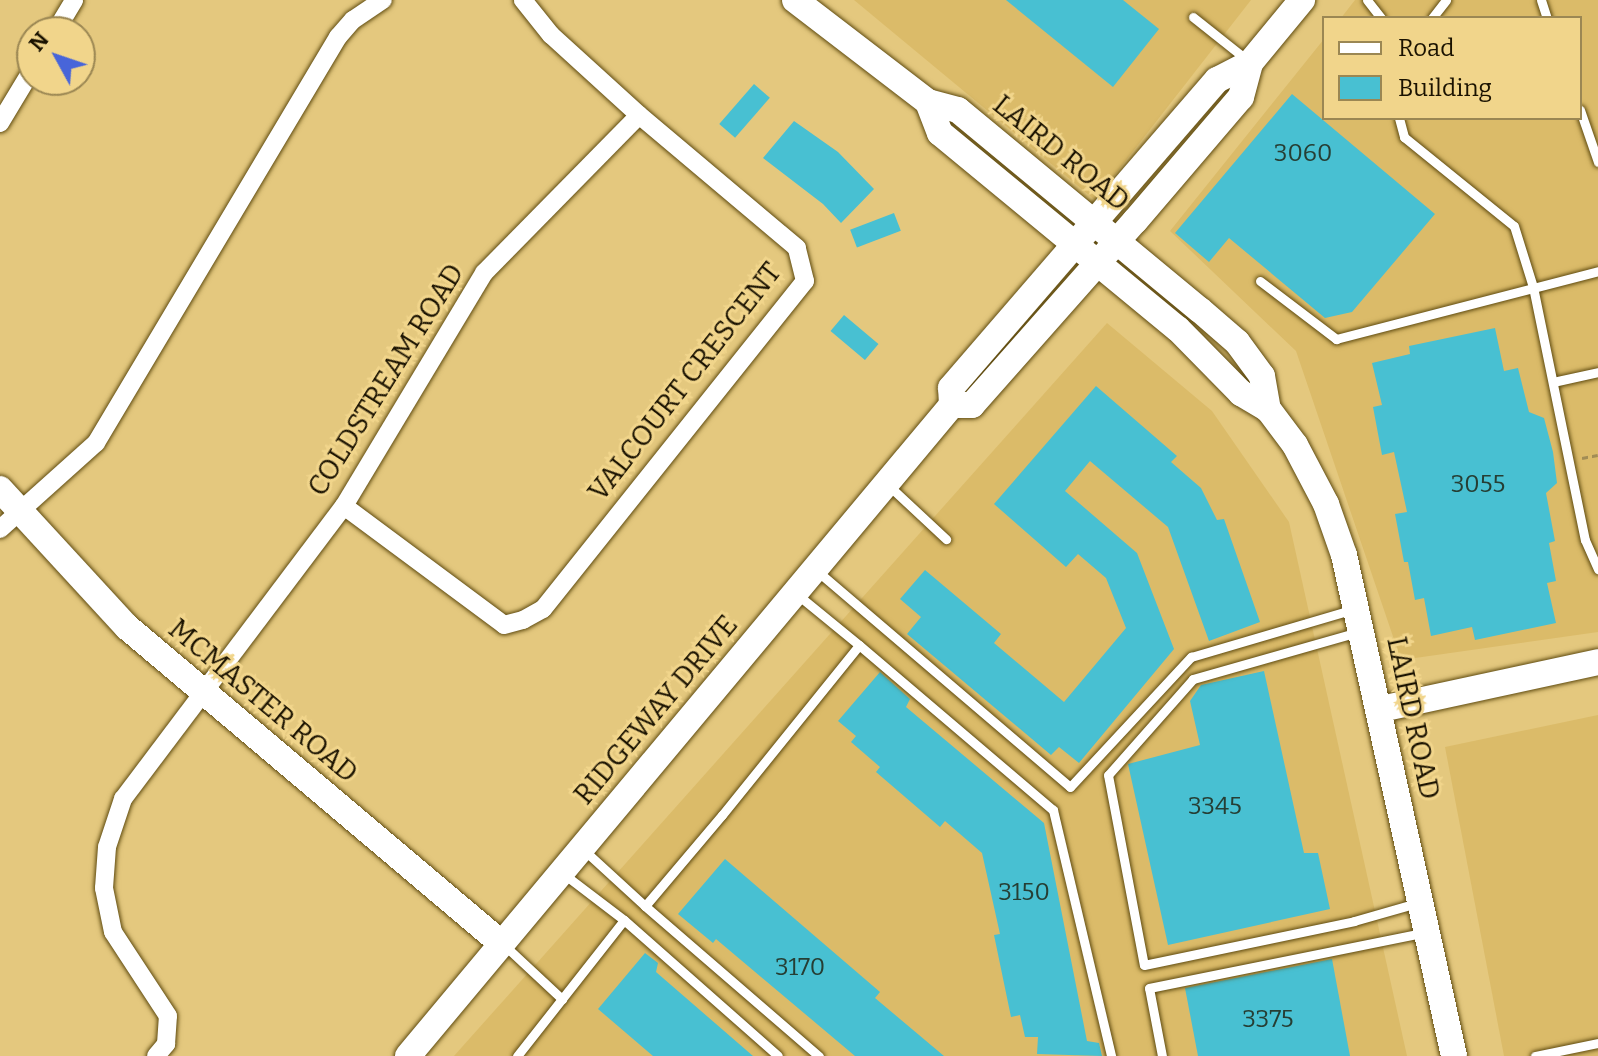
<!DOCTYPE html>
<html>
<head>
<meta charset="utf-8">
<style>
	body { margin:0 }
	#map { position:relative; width:1598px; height:1056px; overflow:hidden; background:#e4c87e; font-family:Bitter,serif }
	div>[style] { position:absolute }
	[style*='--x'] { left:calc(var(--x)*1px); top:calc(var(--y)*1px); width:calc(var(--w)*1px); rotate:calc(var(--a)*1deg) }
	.built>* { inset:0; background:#dbbb69 }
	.building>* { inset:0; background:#48c0d2; transform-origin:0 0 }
	.path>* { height:3px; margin-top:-1.5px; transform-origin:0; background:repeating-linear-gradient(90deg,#a28d55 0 6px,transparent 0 10px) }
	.roads { filter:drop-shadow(0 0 2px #5f4b10) drop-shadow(0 0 2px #5f4b10) }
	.lane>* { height:9px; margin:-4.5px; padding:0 4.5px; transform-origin:4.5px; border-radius:4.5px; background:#fff }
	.street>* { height:18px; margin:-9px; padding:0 9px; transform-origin:9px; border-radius:9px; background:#fff }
	.secondary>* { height:26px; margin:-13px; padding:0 13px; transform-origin:13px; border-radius:13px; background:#fff }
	span { translate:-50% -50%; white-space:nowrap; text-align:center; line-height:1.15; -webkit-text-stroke:6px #f1d58b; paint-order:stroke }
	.number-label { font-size:24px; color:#263e34 }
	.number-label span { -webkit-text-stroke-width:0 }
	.street-label { font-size:28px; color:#1a1200 }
	.legend { position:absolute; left:1322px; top:16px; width:260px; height:104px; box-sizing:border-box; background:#f1d58b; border:2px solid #9b8753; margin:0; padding:10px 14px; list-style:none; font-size:24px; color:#1a1200 }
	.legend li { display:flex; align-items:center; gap:16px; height:40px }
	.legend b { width:40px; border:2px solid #9b8753 }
	.north { position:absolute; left:16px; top:16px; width:80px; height:80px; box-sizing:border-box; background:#f1d58b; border:2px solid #9b8753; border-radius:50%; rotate:310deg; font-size:22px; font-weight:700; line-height:32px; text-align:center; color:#1a1200 }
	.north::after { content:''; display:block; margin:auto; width:28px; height:36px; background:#4865d9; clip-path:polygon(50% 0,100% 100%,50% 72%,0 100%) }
</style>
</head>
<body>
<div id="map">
	<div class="built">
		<i style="clip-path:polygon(854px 0,1251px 0,1095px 200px)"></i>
		<i style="clip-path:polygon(1355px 0,1598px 0,1598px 632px,1401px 660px,1296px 351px,1170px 231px,1324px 39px,1324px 118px,1580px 118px,1580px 18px,1341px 18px)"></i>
		<i style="clip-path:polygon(1107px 323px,1212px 411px,1289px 522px,1407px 1056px,454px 1056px)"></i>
		<i style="clip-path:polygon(1598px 715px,1598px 1056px,1504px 1056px,1445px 747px)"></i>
	</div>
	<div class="building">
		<i style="clip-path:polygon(1006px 0,1123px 0,1159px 29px,1113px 87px)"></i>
		<i style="left:754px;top:84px;width:21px;height:53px;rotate:41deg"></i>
		<i style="clip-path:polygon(1292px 94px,1435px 214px,1352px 312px,1325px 318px,1229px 238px,1209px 262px,1175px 233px)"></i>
		<i style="clip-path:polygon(794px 121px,838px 152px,874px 189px,841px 223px,823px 204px,763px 158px)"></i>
		<i style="left:894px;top:213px;width:19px;height:47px;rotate:69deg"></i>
		<i style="left:844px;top:315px;width:45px;height:21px;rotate:40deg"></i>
		<i style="clip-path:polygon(1495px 328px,1504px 371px,1518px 368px,1529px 412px,1544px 418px,1553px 452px,1557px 483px,1546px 493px,1555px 541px,1549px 543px,1556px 581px,1547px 583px,1556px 623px,1475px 640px,1472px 627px,1431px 636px,1424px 598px,1415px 600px,1408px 562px,1404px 562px,1395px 514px,1407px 512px,1394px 452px,1382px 455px,1373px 407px,1382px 405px,1372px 363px,1410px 354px,1409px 346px)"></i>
		<i style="clip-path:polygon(1096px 386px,1177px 456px,1171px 462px,1201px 488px,1217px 520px,1224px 519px,1260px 622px,1209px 641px,1168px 527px,1090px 461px,1065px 491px,1137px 553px,1174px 649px,1079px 763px,1059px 747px,1051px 755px,907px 634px,921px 617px,900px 599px,925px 570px,1001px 634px,994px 643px,1064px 702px,1126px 628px,1106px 578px,1078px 554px,1066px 567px,994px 504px)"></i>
		<i style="clip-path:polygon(1264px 671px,1304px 853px,1318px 853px,1330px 909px,1168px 945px,1128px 764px,1200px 745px,1190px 701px,1201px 685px)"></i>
		<i style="clip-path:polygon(880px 672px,910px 699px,906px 707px,1044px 823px,1087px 1041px,1099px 1043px,1102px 1056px,1037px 1054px,1038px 1037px,1025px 1037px,1020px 1015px,1011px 1017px,994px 935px,1000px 934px,982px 853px,945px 821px,940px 827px,876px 772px,880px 767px,851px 742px,856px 736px,838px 721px)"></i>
		<i style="clip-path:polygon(725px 859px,880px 992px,875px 998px,944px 1056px,855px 1056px,716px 939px,713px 943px,678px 914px)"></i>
		<i style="clip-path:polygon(645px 953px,658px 963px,656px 972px,753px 1056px,653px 1056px,598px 1009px)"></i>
		<i style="clip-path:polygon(1332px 959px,1350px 1056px,1198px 1056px,1185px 988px)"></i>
	</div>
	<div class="path">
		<i style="--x:1582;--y:458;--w:16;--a:-11"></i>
	</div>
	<div class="roads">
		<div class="lane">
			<i style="--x:1367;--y:0;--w:23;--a:52"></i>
			<i style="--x:1541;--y:0;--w:19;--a:72"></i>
			<i style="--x:1193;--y:17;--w:69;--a:38.5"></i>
			<i style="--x:1432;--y:18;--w:23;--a:-52"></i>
			<i style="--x:1580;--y:110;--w:55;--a:70.9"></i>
			<i style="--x:1399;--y:118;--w:20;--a:75"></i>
			<i style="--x:1404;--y:137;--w:141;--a:39"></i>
			<i style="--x:1514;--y:226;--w:64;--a:72.7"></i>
			<i style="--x:1533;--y:287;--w:258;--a:78.4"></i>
			<i style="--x:1585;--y:540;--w:32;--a:66"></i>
			<i style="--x:1260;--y:281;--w:96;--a:37.3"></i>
			<i style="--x:1336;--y:339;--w:271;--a:-14.5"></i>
			<i style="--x:1553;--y:382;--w:46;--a:-12.5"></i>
			<i style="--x:887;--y:484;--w:81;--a:43"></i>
			<i style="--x:816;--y:570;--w:334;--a:40.5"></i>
			<i style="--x:1070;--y:787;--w:178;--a:-47.1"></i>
			<i style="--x:1191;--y:657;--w:170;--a:-16.4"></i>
			<i style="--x:1358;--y:632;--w:172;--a:164.1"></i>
			<i style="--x:1193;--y:679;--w:128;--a:131.5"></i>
			<i style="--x:1108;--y:775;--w:193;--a:79.3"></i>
			<i style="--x:1144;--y:965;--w:215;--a:-11.8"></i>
			<i style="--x:1354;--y:921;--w:66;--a:-15.9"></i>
			<i style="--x:859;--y:645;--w:255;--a:40.4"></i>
			<i style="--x:1053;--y:810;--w:253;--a:76.7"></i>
			<i style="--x:585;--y:851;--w:81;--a:42.5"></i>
			<i style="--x:645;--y:906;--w:119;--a:-49.8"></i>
			<i style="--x:722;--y:815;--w:218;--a:-51.1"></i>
			<i style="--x:859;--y:645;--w:79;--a:-140.7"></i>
			<i style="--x:565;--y:875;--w:74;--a:37.3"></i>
			<i style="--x:624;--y:920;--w:205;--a:41.4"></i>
			<i style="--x:645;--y:906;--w:230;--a:40.8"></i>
			<i style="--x:503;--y:944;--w:81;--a:43"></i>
			<i style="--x:517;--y:1056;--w:173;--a:-51.8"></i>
			<i style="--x:1162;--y:1056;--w:69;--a:-100.8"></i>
			<i style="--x:1149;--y:988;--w:283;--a:-11.4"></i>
			<i style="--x:1535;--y:1056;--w:64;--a:-11.7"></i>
		</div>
		<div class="street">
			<i style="--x:55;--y:32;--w:37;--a:-59"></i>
			<i style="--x:0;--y:123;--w:62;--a:-58.9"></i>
			<i style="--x:344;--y:506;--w:199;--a:36.6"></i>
			<i style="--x:504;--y:625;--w:20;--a:-15"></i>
			<i style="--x:523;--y:620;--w:23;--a:-29"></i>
			<i style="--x:543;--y:609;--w:420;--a:-51.4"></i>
			<i style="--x:805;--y:281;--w:34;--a:-104"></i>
			<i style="--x:797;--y:248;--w:207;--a:-139.9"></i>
			<i style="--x:639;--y:115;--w:119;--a:-137.7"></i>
			<i style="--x:551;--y:35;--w:45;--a:-128.7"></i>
			<i style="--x:0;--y:529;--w:129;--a:-41.9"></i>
			<i style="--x:96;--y:443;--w:473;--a:-59.2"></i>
			<i style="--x:338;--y:37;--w:23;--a:-49"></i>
			<i style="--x:353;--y:20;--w:36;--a:-34"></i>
			<i style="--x:156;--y:1056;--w:16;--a:-50"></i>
			<i style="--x:166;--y:1044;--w:28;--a:-86"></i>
			<i style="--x:168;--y:1016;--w:100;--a:-123.2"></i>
			<i style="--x:113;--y:932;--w:45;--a:-101.6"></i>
			<i style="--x:104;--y:888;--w:41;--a:-85.8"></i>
			<i style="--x:107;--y:847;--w:51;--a:-71.6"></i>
			<i style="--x:123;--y:799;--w:367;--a:-53"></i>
			<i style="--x:344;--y:506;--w:272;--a:-59"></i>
			<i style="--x:484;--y:273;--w:221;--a:-45.5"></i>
		</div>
		<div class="secondary">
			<i style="--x:795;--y:0;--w:168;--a:37.5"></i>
			<i style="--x:928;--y:102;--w:31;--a:15"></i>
			<i style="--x:958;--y:110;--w:314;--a:39.6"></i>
			<i style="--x:1200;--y:310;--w:49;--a:40.9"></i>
			<i style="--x:1237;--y:342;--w:42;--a:53.7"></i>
			<i style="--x:1262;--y:376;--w:34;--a:80"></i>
			<i style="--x:928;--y:102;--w:33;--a:69"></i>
			<i style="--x:940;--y:133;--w:308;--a:39.5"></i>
			<i style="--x:1178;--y:329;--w:90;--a:45.5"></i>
			<i style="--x:1241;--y:393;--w:31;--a:31"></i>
			<i style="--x:1268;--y:409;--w:45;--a:53.1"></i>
			<i style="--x:1295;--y:445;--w:67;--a:62.3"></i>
			<i style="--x:1326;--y:504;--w:54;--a:70.6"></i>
			<i style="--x:1344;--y:555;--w:513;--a:77.62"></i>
			<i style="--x:952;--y:405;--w:20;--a:0"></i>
			<i style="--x:972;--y:405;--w:246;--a:-48.5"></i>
			<i style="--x:1135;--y:221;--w:163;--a:-49.5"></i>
			<i style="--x:1241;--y:97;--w:35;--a:-75"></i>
			<i style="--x:0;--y:489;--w:188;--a:47.4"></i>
			<i style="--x:127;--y:627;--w:491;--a:40.2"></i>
			<i style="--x:1381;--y:709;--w:222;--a:-12.2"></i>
			<i style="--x:408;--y:1056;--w:848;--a:-50.12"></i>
			<i style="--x:952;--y:405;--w:17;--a:-93"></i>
			<i style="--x:951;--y:388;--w:407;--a:-49.2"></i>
			<i style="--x:1217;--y:80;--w:37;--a:-27"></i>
			<i style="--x:1250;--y:63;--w:82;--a:-50.5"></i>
		</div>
	</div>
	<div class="number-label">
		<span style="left:1303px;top:154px">3060</span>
		<span style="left:1478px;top:485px">3055</span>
		<span style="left:1215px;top:807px">3345</span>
		<span style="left:1024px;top:893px">3150</span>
		<span style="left:800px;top:968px">3170</span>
		<span style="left:1268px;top:1020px">3375</span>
	</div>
	<div class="street-label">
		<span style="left:1061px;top:153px;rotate:39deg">LAIRD ROAD</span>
		<span style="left:386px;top:380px;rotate:-58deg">COLDSTREAM ROAD</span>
		<span style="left:685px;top:382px;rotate:-52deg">VALCOURT CRESCENT</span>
		<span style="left:263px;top:701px;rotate:40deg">MCMASTER ROAD</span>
		<span style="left:656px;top:710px;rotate:-50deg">RIDGEWAY DRIVE</span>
		<span style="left:1413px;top:718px;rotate:78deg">LAIRD ROAD</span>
	</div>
	<ul class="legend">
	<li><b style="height:10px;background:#fff"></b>Road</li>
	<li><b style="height:22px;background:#48c0d2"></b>Building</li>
	</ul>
	<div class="north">N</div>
</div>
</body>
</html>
